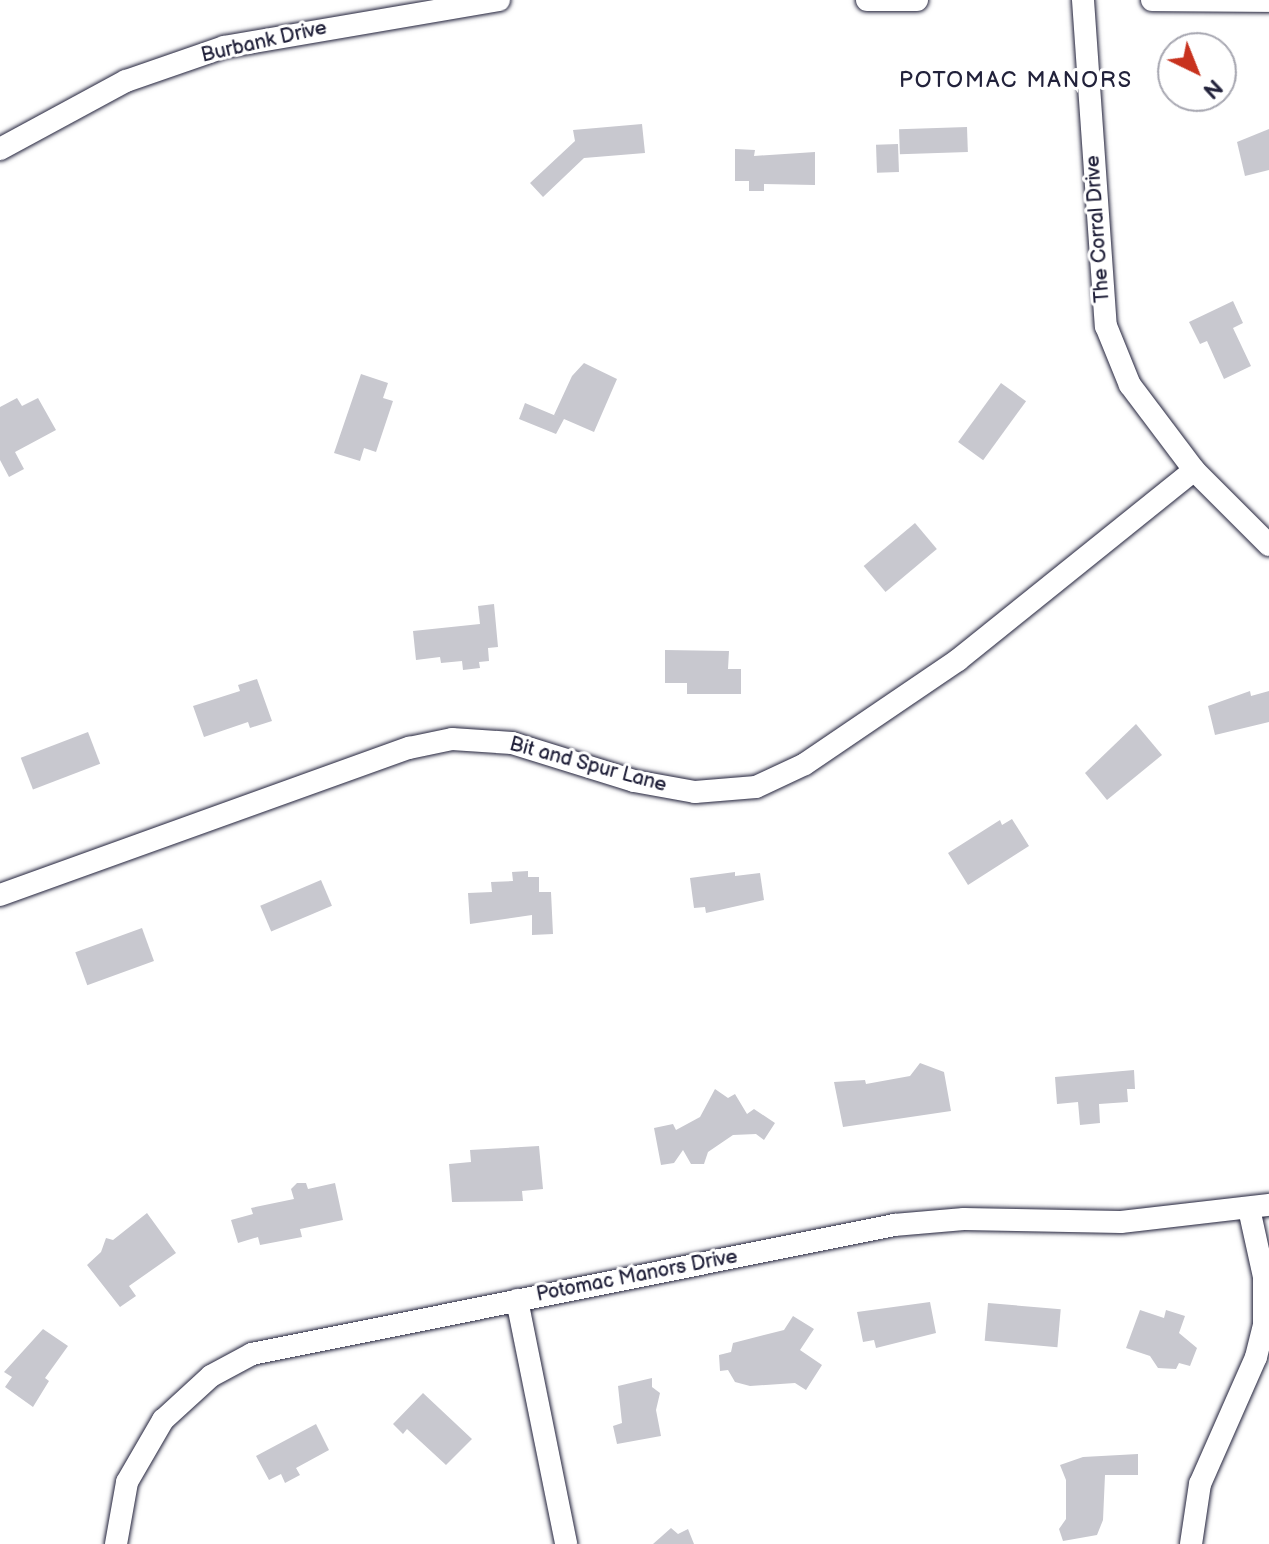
<!DOCTYPE html>
<html>
<head>
<meta charset="utf-8">
<style>
	body { margin:0 }
	#map { position:relative; width:1269px; height:1544px; overflow:hidden; background:#fff; font-family:"Balsamiq Sans",sans-serif }
	div>[style] { position:absolute }
	[style*='--x'] { left:calc(var(--x)*1px); top:calc(var(--y)*1px); width:calc(var(--w)*1px); rotate:calc(var(--a)*1deg) }
	.building>* { inset:0; background:#c8c8cf; transform-origin:0 0 }
	.roads { filter:drop-shadow(0 0 2px #22223b) drop-shadow(0 0 2px #22223b) }
	.minor>* { height:22px; margin:-11px; padding:0 11px; transform-origin:11px; border-radius:11px; background:#fff }
	span { translate:-50% -50%; white-space:nowrap; text-align:center; line-height:1.15; -webkit-text-stroke:6px #fff; paint-order:stroke }
	.street-label { font-size:20px; color:#22223b }
	.neighbourhood-label { font-size:22px; color:#22223b; letter-spacing:2px }
	.north { position:absolute; left:1157px; top:32px; width:80px; height:80px; box-sizing:border-box; background:#fff; border:2px solid #a7a7b1; border-radius:50%; rotate:137deg; font-size:22px; font-weight:700; line-height:32px; text-align:center; color:#22223b }
	.north::after { content:''; display:block; margin:auto; width:28px; height:36px; background:#c8321e; clip-path:polygon(50% 0,100% 100%,50% 72%,0 100%) }
</style>
</head>
<body>
<div id="map">
	<div class="building">
		<i style="clip-path:polygon(642px 124px,645px 153px,584px 158px,543px 197px,530px 183px,575px 141px,573px 130px)"></i>
		<i style="left:967px;top:127px;width:25px;height:68px;rotate:88deg"></i>
		<i style="clip-path:polygon(1269px 129px,1269px 170px,1245px 176px,1237px 142px)"></i>
		<i style="left:898px;top:144px;width:28px;height:22px;rotate:88deg"></i>
		<i style="clip-path:polygon(735px 149px,755px 150px,754px 156px,815px 152px,815px 185px,764px 184px,764px 191px,749px 191px,749px 181px,735px 181px)"></i>
		<i style="clip-path:polygon(1233px 301px,1243px 323px,1233px 328px,1251px 366px,1224px 379px,1207px 341px,1200px 344px,1189px 322px)"></i>
		<i style="clip-path:polygon(584px 363px,617px 379px,594px 432px,564px 419px,556px 434px,519px 419px,525px 403px,561px 418px,554px 415px,572px 376px)"></i>
		<i style="clip-path:polygon(361px 374px,388px 383px,383px 398px,393px 401px,376px 452px,364px 448px,360px 461px,334px 453px)"></i>
		<i style="left:1001px;top:383px;width:31px;height:73px;rotate:36deg"></i>
		<i style="clip-path:polygon(17px 398px,22px 406px,38px 398px,56px 430px,15px 452px,24px 469px,9px 477px,0 460px,0 407px)"></i>
		<i style="left:915px;top:523px;width:34px;height:67px;rotate:50deg"></i>
		<i style="clip-path:polygon(494px 604px,498px 647px,488px 648px,489px 661px,479px 662px,480px 668px,463px 670px,462px 661px,441px 663px,440px 657px,416px 660px,413px 631px,480px 624px,478px 606px)"></i>
		<i style="clip-path:polygon(665px 650px,729px 651px,728px 669px,741px 669px,741px 694px,687px 694px,687px 683px,665px 683px)"></i>
		<i style="clip-path:polygon(257px 679px,272px 721px,250px 728px,248px 722px,204px 737px,193px 706px,240px 691px,238px 685px)"></i>
		<i style="clip-path:polygon(1250px 691px,1251px 696px,1269px 691px,1269px 722px,1215px 735px,1208px 706px)"></i>
		<i style="clip-path:polygon(1136px 724px,1162px 755px,1107px 800px,1085px 773px)"></i>
		<i style="left:88px;top:732px;width:34px;height:72px;rotate:69deg"></i>
		<i style="clip-path:polygon(1012px 819px,1029px 846px,968px 885px,948px 853px,1000px 820px,1002px 825px)"></i>
		<i style="clip-path:polygon(528px 871px,528px 877px,539px 877px,539px 892px,551px 892px,553px 934px,532px 935px,532px 915px,470px 924px,468px 893px,492px 892px,491px 882px,513px 881px,512px 872px)"></i>
		<i style="clip-path:polygon(735px 872px,735px 876px,760px 873px,764px 900px,706px 913px,705px 907px,694px 908px,690px 878px)"></i>
		<i style="left:321px;top:880px;width:28px;height:66px;rotate:67deg"></i>
		<i style="left:142px;top:928px;width:35px;height:71px;rotate:70deg"></i>
		<i style="clip-path:polygon(920px 1063px,944px 1072px,951px 1111px,843px 1127px,834px 1082px,865px 1080px,866px 1084px,910px 1076px)"></i>
		<i style="clip-path:polygon(1134px 1070px,1135px 1089px,1127px 1089px,1128px 1102px,1099px 1104px,1100px 1123px,1080px 1125px,1078px 1102px,1057px 1104px,1055px 1077px)"></i>
		<i style="clip-path:polygon(715px 1089px,728px 1098px,735px 1094px,747px 1114px,754px 1109px,775px 1123px,764px 1140px,756px 1134px,733px 1135px,708px 1152px,704px 1164px,691px 1164px,683px 1150px,674px 1163px,661px 1165px,654px 1128px,673px 1124px,676px 1130px,700px 1117px)"></i>
		<i style="clip-path:polygon(539px 1146px,543px 1189px,522px 1191px,523px 1201px,452px 1202px,449px 1164px,471px 1162px,470px 1150px)"></i>
		<i style="clip-path:polygon(297px 1183px,306px 1183px,308px 1189px,335px 1183px,343px 1220px,300px 1229px,302px 1237px,260px 1245px,258px 1237px,238px 1243px,231px 1220px,253px 1214px,251px 1208px,294px 1199px,291px 1189px)"></i>
		<i style="clip-path:polygon(147px 1213px,176px 1253px,129px 1286px,136px 1296px,120px 1307px,87px 1265px,101px 1252px,106px 1238px,113px 1240px)"></i>
		<i style="clip-path:polygon(930px 1302px,936px 1333px,876px 1348px,874px 1340px,863px 1342px,857px 1312px)"></i>
		<i style="left:988px;top:1303px;width:73px;height:38px;rotate:5deg"></i>
		<i style="clip-path:polygon(1140px 1310px,1164px 1318px,1166px 1310px,1185px 1316px,1179px 1333px,1197px 1348px,1190px 1366px,1179px 1363px,1176px 1369px,1158px 1368px,1150px 1356px,1126px 1348px)"></i>
		<i style="clip-path:polygon(793px 1316px,814px 1329px,800px 1350px,822px 1365px,806px 1390px,795px 1383px,750px 1386px,735px 1382px,728px 1370px,720px 1371px,719px 1355px,731px 1352px,733px 1343px,784px 1330px)"></i>
		<i style="clip-path:polygon(43px 1329px,68px 1346px,45px 1378px,49px 1381px,33px 1407px,5px 1387px,12px 1377px,4px 1372px)"></i>
		<i style="clip-path:polygon(652px 1378px,652px 1387px,660px 1393px,656px 1410px,661px 1436px,617px 1444px,613px 1426px,622px 1423px,618px 1386px)"></i>
		<i style="clip-path:polygon(423px 1393px,472px 1439px,446px 1465px,407px 1429px,403px 1434px,393px 1424px)"></i>
		<i style="clip-path:polygon(316px 1424px,329px 1450px,296px 1468px,300px 1475px,285px 1483px,281px 1474px,269px 1480px,256px 1456px)"></i>
		<i style="clip-path:polygon(1138px 1454px,1138px 1475px,1105px 1475px,1103px 1520px,1097px 1535px,1063px 1541px,1059px 1529px,1066px 1519px,1066px 1480px,1060px 1465px,1083px 1457px)"></i>
		<i style="clip-path:polygon(671px 1528px,678px 1534px,688px 1529px,694px 1544px,653px 1544px)"></i>
	</div>
	<div class="roads">
		<div class="minor">
			<i style="--x:867;--y:0;--w:50;--a:0"></i>
			<i style="--x:1083;--y:0;--w:327;--a:86"></i>
			<i style="--x:1106;--y:326;--w:64;--a:67.9"></i>
			<i style="--x:1130;--y:385;--w:106;--a:53"></i>
			<i style="--x:1194;--y:470;--w:106;--a:45"></i>
			<i style="--x:1152;--y:0;--w:117;--a:0.5"></i>
			<i style="--x:0;--y:149;--w:143;--a:-28.4"></i>
			<i style="--x:126;--y:81;--w:104;--a:-19.1"></i>
			<i style="--x:224;--y:47;--w:279;--a:-9.7"></i>
			<i style="--x:0;--y:895;--w:435;--a:-19.8"></i>
			<i style="--x:409;--y:748;--w:44;--a:-11.8"></i>
			<i style="--x:452;--y:739;--w:60;--a:3.8"></i>
			<i style="--x:512;--y:743;--w:128;--a:17.3"></i>
			<i style="--x:634;--y:781;--w:62;--a:10.2"></i>
			<i style="--x:695;--y:792;--w:61;--a:-4.7"></i>
			<i style="--x:756;--y:787;--w:54;--a:-25.1"></i>
			<i style="--x:805;--y:764;--w:185;--a:-34.2"></i>
			<i style="--x:958;--y:660;--w:303;--a:-38.8"></i>
			<i style="--x:517;--y:1300;--w:249;--a:78.6"></i>
			<i style="--x:116;--y:1544;--w:63;--a:-79.9"></i>
			<i style="--x:127;--y:1482;--w:72;--a:-59.9"></i>
			<i style="--x:163;--y:1420;--w:65;--a:-42.5"></i>
			<i style="--x:211;--y:1376;--w:47;--a:-28.2"></i>
			<i style="--x:252;--y:1354;--w:655;--a:-11.36"></i>
			<i style="--x:894;--y:1225;--w:70;--a:-4.9"></i>
			<i style="--x:964;--y:1219;--w:157;--a:1.1"></i>
			<i style="--x:1121;--y:1222;--w:149;--a:-6.6"></i>
			<i style="--x:1191;--y:1544;--w:61;--a:-81.5"></i>
			<i style="--x:1200;--y:1484;--w:139;--a:-66.2"></i>
			<i style="--x:1256;--y:1357;--w:33;--a:-76"></i>
			<i style="--x:1264;--y:1325;--w:48;--a:-90"></i>
			<i style="--x:1264;--y:1277;--w:70;--a:-102.4"></i>
		</div>
	</div>
	<div class="street-label">
		<span style="left:264px;top:42px;rotate:-13deg">Burbank Drive</span>
		<span style="left:1098px;top:229px;rotate:-94deg">The Corral Drive</span>
		<span style="left:588px;top:765px;rotate:15deg">Bit and Spur Lane</span>
		<span style="left:637px;top:1276px;rotate:-11deg">Potomac Manors Drive</span>
	</div>
	<div class="neighbourhood-label">
		<span style="left:1016px;top:81px">POTOMAC MANORS</span>
	</div>
	<div class="north">N</div>
</div>
</body>
</html>
